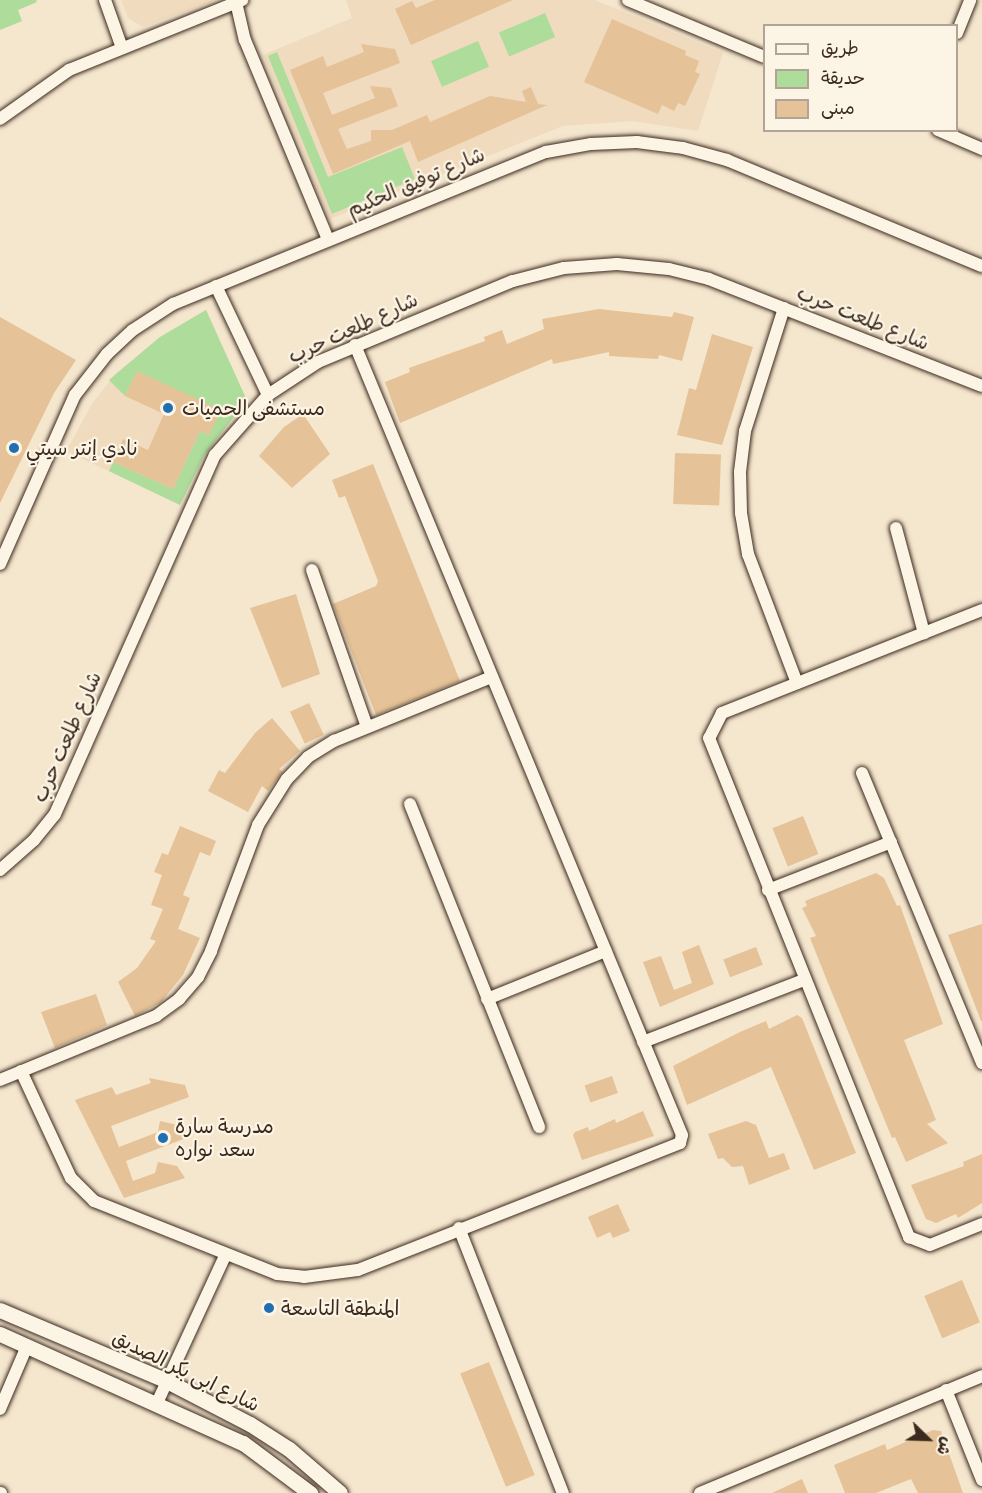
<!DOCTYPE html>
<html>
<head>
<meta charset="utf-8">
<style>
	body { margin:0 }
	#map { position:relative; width:982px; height:1493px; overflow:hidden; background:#f5e6ce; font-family:Itim,"Playpen Sans Arabic",sans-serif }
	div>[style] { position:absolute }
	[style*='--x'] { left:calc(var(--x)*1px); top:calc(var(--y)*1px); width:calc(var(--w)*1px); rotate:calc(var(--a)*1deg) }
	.built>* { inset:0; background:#f0dbbe }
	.green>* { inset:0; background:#addc9b; transform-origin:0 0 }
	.building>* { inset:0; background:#e5c297; transform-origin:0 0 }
	.roads { filter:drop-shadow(0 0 2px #3b2a1e) drop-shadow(0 0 2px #3b2a1e) }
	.minor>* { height:12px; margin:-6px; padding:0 6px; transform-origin:6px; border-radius:6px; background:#fcf5e5 }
	.major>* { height:15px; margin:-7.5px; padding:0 7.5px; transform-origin:7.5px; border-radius:7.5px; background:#fcf5e5 }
	.dots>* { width:16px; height:16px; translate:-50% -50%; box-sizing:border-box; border:3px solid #fcf5e5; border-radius:50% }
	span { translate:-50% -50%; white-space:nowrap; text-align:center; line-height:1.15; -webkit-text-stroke:4.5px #fcf5e5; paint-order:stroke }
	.street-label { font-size:20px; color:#3b2a1e }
	.poi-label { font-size:20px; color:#3b2a1e }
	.left { translate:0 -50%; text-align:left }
	.legend { position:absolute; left:763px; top:24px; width:195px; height:108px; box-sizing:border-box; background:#fcf5e5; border:2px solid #afa495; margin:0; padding:8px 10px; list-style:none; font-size:18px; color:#3b2a1e }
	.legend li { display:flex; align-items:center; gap:12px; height:30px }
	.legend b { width:30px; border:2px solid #afa495 }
	.north { position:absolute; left:898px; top:1409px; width:60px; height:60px; -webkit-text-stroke:4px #fcf5e5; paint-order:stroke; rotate:113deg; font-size:16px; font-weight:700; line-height:24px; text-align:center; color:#3b2a1e }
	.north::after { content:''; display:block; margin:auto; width:21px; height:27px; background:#3b2a1e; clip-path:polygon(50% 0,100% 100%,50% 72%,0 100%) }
</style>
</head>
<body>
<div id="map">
	<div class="built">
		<i style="clip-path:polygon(121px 0,217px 0,143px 27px,128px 18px)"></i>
		<i style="clip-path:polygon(346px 0,595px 0,723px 53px,698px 131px,632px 121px,563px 126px,330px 219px,263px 55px,352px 18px)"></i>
		<i style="clip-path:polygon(206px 310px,249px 405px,233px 418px,205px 454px,180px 505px,66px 451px,92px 404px,115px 374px,160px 337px)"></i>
	</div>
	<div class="green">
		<i style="clip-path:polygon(0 0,36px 0,37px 2px,18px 10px,22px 21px,0 30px)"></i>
		<i style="left:545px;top:13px;width:26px;height:50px;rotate:67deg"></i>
		<i style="left:478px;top:41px;width:28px;height:51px;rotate:67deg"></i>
		<i style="clip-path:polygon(277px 52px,328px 177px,402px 147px,415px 179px,332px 214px,268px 56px)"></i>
		<i style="clip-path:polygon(206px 310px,249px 405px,233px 418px,205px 454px,180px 505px,109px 471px,113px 462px,173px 489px,200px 431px,209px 435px,220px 410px,137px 372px,125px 396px,109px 380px,160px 337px)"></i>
	</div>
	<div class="building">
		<i style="clip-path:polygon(435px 0,513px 0,411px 45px,395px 9px,412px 1px,416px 8px)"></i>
		<i style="clip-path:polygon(612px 19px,686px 51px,685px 55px,699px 61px,695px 72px,700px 74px,685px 106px,678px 103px,674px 111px,662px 105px,658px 114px,584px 82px)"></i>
		<i style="clip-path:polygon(361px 44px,395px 49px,400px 63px,323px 93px,332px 115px,375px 98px,370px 86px,391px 88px,398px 106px,338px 129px,347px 149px,371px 141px,371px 130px,392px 130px,427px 115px,430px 122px,490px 96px,526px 102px,522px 91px,531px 87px,538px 104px,547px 105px,418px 162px,410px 141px,333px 174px,290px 70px,323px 56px,327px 67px,364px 52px)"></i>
		<i style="clip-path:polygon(599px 309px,672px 317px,674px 312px,694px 317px,682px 361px,659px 355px,658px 359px,609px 356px,609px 352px,553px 364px,552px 359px,400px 423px,385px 382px,410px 372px,409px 368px,485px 341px,484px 337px,502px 330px,507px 344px,544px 329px,542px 319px)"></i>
		<i style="clip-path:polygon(0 317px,76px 360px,54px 393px,0 503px)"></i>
		<i style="clip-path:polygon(712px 334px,753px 347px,722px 445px,677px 435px,689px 388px,696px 390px)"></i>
		<i style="clip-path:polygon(137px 371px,221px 410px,209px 435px,200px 431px,173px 489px,113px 462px,123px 439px,148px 450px,164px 414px,125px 396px)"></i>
		<i style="clip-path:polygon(303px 414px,330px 454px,292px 488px,259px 456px,284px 427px)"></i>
		<i style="left:675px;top:453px;width:46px;height:51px;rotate:2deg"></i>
		<i style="clip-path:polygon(373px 464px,460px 681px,376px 715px,333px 604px,376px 586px,378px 581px,345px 496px,339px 498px,332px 480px)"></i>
		<i style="clip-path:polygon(296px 594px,320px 674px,282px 688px,250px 608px)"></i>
		<i style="left:309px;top:703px;width:35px;height:21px;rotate:65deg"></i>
		<i style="clip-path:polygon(272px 718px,300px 751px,279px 769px,283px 772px,268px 791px,262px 786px,248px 812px,208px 791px,219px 770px,225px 773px,255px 733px)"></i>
		<i style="left:803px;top:816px;width:41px;height:33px;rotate:68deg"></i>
		<i style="clip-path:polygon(180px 826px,216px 841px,210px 856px,200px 852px,183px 895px,190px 898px,178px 929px,200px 938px,183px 975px,161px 1002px,135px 1016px,118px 982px,137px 968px,156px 941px,150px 939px,163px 909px,151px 905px,162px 875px,154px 872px,162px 853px,168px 855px)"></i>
		<i style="clip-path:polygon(876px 873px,884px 878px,897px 906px,900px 905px,943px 1024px,904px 1040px,936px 1120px,927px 1124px,948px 1143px,906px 1162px,895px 1137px,892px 1138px,828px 983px,810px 938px,816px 936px,802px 908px,807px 906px,805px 901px)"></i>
		<i style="clip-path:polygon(982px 924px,982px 1021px,981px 1021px,948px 935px)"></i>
		<i style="clip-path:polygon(699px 945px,714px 984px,660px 1007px,643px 962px,661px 956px,674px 990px,692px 983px,682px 952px)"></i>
		<i style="left:756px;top:947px;width:19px;height:35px;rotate:69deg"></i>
		<i style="clip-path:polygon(96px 994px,107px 1025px,55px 1048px,41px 1012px)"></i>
		<i style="clip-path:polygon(797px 1015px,802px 1018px,856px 1153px,814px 1170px,771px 1067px,687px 1105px,673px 1066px,740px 1032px,766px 1021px,769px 1029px)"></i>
		<i style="left:612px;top:1076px;width:18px;height:29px;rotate:71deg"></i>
		<i style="clip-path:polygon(149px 1078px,185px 1085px,189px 1097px,111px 1126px,119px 1147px,158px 1132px,160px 1121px,182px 1126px,186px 1138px,126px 1161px,133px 1181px,155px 1173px,158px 1162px,177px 1166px,185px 1178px,124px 1198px,75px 1100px,112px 1087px,116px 1095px,151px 1083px)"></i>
		<i style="clip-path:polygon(643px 1111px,654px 1136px,582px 1160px,573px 1135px,575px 1132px,588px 1127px,589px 1131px,615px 1119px,616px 1123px)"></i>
		<i style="clip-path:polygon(746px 1121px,756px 1125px,769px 1158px,784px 1153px,790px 1169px,749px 1185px,743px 1166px,732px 1167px,723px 1158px,718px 1159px,708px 1134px)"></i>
		<i style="clip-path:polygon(982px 1154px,982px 1203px,958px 1218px,956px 1214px,936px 1223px,926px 1219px,911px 1185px,964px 1166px,963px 1162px)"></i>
		<i style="clip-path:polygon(618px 1204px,630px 1231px,613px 1238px,610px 1232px,597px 1238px,588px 1217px)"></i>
		<i style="left:962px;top:1280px;width:46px;height:41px;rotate:67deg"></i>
		<i style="left:489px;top:1362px;width:122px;height:31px;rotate:68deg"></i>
		<i style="clip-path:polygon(933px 1430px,941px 1431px,963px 1493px,918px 1493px,911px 1479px,876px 1493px,845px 1493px,834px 1465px,885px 1444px,887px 1450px)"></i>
		<i style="clip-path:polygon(802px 1479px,808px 1493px,772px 1493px)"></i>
	</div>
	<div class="roads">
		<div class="minor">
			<i style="--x:105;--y:0;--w:51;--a:70.5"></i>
			<i style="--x:628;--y:0;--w:147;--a:22.7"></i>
			<i style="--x:236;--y:2;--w:39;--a:77"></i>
			<i style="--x:245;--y:40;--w:216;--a:67.4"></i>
			<i style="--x:957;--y:33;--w:35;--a:-68"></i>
			<i style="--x:0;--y:119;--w:85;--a:-35.4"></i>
			<i style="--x:69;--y:70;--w:187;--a:-22"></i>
			<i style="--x:938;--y:130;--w:48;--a:23.4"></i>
			<i style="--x:216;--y:286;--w:121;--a:64.5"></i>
			<i style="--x:784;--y:308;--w:129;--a:107.6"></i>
			<i style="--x:745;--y:431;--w:41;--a:97"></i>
			<i style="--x:740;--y:472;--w:41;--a:88.6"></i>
			<i style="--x:741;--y:513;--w:42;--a:80.3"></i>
			<i style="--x:748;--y:554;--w:138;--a:69.2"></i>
			<i style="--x:896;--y:528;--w:109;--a:75.1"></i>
			<i style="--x:0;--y:564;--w:185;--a:-66.1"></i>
			<i style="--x:75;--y:395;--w:52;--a:-52"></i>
			<i style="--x:107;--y:354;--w:35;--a:-43"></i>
			<i style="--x:133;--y:330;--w:48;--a:-33"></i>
			<i style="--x:173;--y:304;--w:403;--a:-22.2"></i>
			<i style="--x:546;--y:152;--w:46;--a:-10.1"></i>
			<i style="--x:591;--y:144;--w:46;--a:-2.5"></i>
			<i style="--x:637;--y:142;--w:46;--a:7.4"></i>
			<i style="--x:683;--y:148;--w:46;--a:15.3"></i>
			<i style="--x:727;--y:160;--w:276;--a:22.6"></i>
			<i style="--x:312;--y:570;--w:166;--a:70.7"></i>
			<i style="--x:982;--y:610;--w:280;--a:158.4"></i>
			<i style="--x:722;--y:713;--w:28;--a:117"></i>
			<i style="--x:709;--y:738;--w:538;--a:68.16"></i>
			<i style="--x:909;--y:1237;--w:22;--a:21"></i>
			<i style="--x:930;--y:1245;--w:56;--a:-22"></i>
			<i style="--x:862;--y:773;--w:314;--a:67.5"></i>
			<i style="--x:410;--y:804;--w:348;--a:68.2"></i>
			<i style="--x:0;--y:870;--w:45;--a:-41.4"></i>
			<i style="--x:34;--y:840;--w:33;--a:-51"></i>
			<i style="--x:55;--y:814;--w:393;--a:-66"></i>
			<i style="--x:215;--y:455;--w:80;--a:-48.5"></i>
			<i style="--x:268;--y:395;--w:60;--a:-33.4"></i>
			<i style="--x:318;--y:362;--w:211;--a:-22.6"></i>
			<i style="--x:513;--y:281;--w:53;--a:-14.3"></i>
			<i style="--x:564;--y:268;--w:53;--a:-4.3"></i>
			<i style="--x:617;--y:264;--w:52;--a:5.5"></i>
			<i style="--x:669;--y:269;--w:41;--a:14"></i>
			<i style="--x:709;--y:279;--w:293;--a:21.4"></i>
			<i style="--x:768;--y:890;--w:132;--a:-21.3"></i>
			<i style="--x:487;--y:999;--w:128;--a:-22"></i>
			<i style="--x:643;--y:1042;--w:173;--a:-21.1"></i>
			<i style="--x:21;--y:1071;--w:118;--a:65"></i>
			<i style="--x:71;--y:1178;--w:33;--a:45"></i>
			<i style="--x:94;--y:1201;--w:197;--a:21.7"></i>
			<i style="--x:277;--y:1274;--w:27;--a:6"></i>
			<i style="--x:304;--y:1277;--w:54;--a:-7.4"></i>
			<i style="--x:358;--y:1270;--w:346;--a:-21.5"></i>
			<i style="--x:680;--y:1143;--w:8;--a:-76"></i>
			<i style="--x:682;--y:1135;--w:855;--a:-112.49"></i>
			<i style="--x:0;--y:1080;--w:169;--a:-22.3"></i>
			<i style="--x:156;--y:1016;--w:29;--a:-36"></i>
			<i style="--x:179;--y:999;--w:29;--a:-49"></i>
			<i style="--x:198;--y:977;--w:29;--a:-63"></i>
			<i style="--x:211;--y:951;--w:134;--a:-69.5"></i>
			<i style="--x:258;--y:825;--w:54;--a:-57.8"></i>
			<i style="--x:287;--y:779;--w:30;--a:-46"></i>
			<i style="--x:308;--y:757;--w:31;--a:-32"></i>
			<i style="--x:334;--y:741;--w:170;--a:-22.1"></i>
			<i style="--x:459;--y:1228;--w:285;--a:68.6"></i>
			<i style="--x:946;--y:1390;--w:97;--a:68.2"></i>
			<i style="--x:157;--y:1403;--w:164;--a:-65.2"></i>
			<i style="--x:0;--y:1409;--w:69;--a:-66.8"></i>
			<i style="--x:0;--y:1493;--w:1;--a:0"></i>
			<i style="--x:700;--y:1493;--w:305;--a:-22.5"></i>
		</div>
		<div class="major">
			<i style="--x:0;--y:1310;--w:181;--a:23"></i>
			<i style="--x:167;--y:1381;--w:93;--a:27.4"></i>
			<i style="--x:250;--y:1424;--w:46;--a:32.7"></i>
			<i style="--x:289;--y:1449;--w:67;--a:40.8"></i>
			<i style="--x:0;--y:1334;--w:266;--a:24.2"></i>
			<i style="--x:243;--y:1443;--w:84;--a:36.7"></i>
		</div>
	</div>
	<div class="dots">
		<i style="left:168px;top:408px;background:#1f6fb2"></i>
		<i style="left:14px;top:448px;background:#1f6fb2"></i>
		<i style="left:163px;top:1138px;background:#1f6fb2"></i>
		<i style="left:269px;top:1308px;background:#1f6fb2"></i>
	</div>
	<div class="street-label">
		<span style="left:416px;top:182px;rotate:-23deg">شارع توفيق الحكيم</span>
		<span style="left:863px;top:318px;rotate:22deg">شارع طلعت حرب</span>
		<span style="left:353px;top:328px;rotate:-25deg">شارع طلعت حرب</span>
		<span style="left:67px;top:737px;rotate:-66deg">شارع طلعت حرب</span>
		<span style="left:186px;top:1371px;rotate:26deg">شارع ابى بكر الصديق</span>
	</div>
	<div class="poi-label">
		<span class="left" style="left:182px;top:408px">مستشفى الحميات</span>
		<span class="left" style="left:26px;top:448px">نادي إنتر سيتي</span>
		<span class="left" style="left:175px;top:1138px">مدرسة سارة<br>سعد نواره</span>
		<span class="left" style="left:281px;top:1308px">المنطقة التاسعة</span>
	</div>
	<ul class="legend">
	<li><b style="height:8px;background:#fcf5e5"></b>طريق</li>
	<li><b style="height:16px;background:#addc9b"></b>حديقة</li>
	<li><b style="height:16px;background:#e5c297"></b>مبنى</li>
	</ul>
	<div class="north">ش</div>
</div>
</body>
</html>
